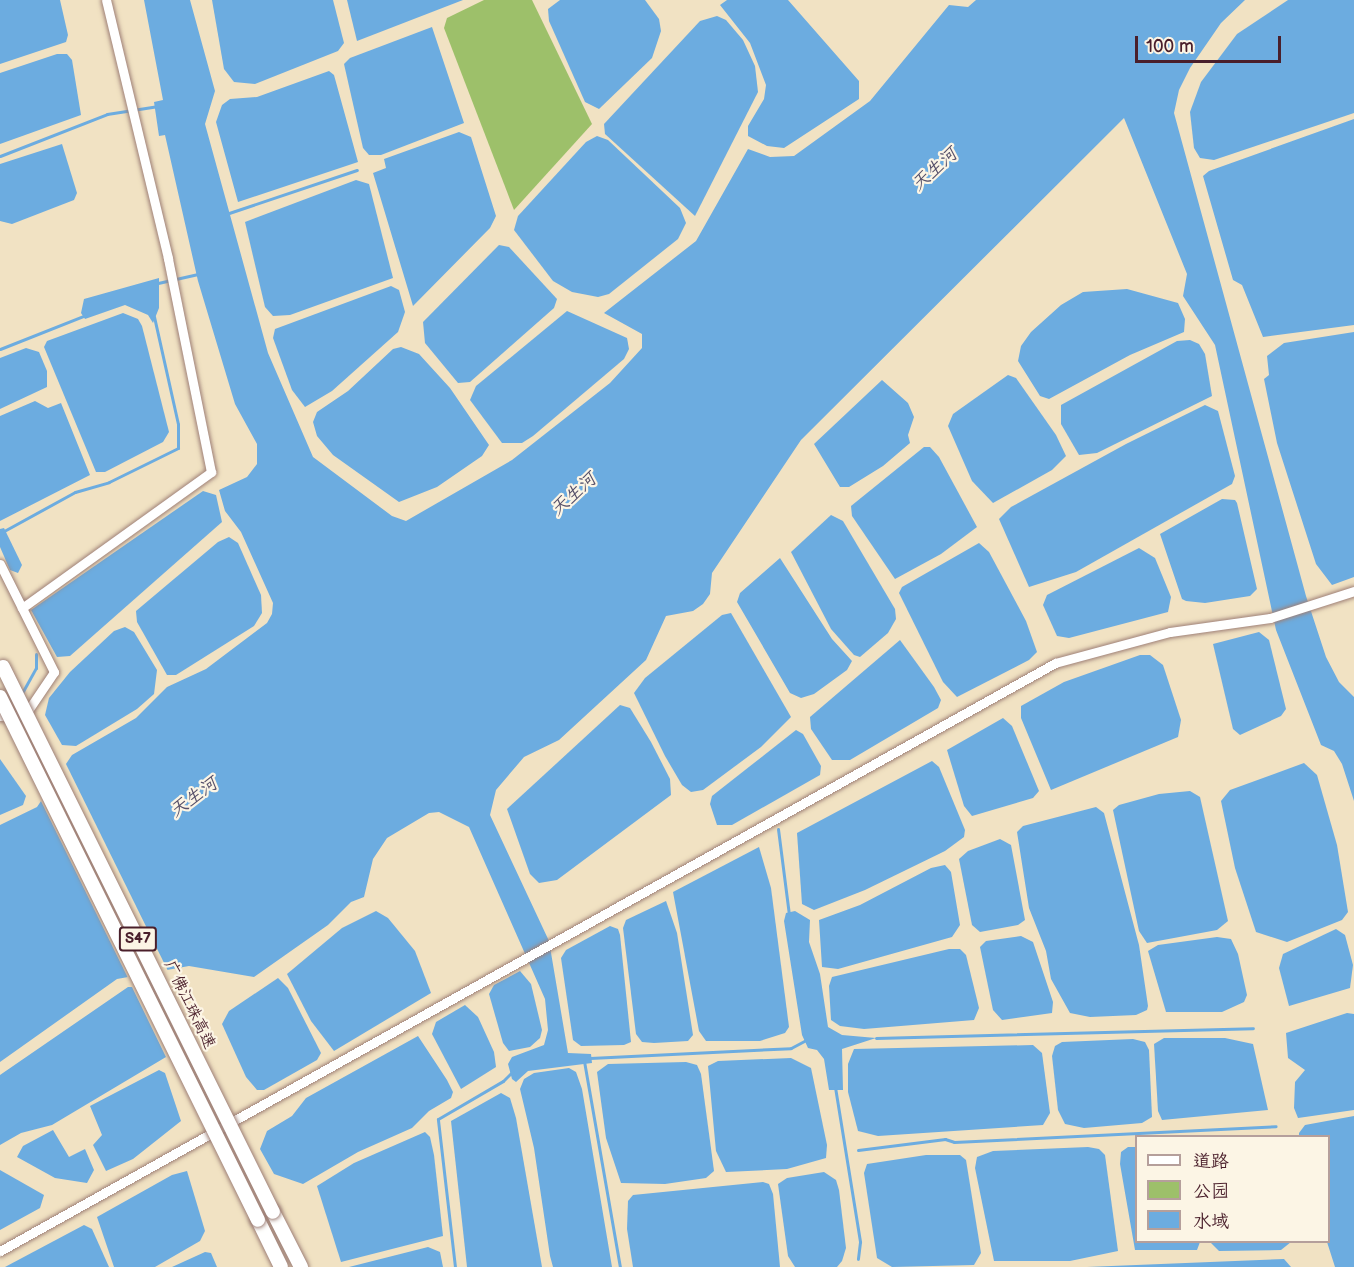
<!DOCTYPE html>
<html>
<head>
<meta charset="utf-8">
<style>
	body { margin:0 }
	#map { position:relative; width:1354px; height:1267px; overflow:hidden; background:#f1e2c3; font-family:"Balsamiq Sans","LXGW WenKai TC",sans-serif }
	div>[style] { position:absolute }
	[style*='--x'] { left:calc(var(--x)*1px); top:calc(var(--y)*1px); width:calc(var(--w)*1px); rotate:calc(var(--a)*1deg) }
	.green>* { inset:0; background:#9dc06a }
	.water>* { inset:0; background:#6cace0 }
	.pier>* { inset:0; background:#f1e2c3 }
	.stream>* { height:3px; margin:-1.5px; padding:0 1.5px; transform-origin:1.5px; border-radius:1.5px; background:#6cace0 }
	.roads { filter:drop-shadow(0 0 2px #9e8077) drop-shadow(0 0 2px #9e8077) }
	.minor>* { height:9px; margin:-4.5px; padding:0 4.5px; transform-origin:4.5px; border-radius:4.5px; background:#fff }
	.highway>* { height:14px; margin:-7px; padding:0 7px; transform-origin:7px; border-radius:7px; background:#fff }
	.bridges { filter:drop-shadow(0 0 2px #9e8077) drop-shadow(0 0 2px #9e8077) }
	.highway-bridge>* { height:14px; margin:-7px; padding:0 7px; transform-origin:7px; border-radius:7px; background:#fff }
	span { translate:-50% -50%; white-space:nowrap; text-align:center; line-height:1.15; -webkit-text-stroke:4.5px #fcf5e5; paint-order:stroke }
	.shield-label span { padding:2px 4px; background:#fcf5e5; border:2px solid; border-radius:4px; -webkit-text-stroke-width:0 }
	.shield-label { font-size:15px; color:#4a1f2b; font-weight:700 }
	.street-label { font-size:16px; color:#4a1f2b }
	.water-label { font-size:18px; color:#56506a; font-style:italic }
	.legend { position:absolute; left:1135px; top:1135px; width:195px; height:108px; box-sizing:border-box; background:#fcf5e5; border:2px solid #b59f9b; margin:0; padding:8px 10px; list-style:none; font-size:18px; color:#4a1f2b }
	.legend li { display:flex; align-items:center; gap:12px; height:30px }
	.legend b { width:30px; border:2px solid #b59f9b }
	.scale { position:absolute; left:1135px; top:36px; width:146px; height:27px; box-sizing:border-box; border:3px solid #4a1f2b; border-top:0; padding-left:8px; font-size:18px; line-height:21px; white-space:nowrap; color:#4a1f2b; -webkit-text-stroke:4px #fcf5e5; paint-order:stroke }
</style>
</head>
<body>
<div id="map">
	<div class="green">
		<i style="clip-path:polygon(484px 0,532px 0,592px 124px,514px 210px,444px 28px,447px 18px)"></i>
	</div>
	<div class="water">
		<i style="clip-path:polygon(0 0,60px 0,68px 35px,66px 42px,0 64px)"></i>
		<i style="clip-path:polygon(144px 0,190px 0,215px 91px,205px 124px,268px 353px,313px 457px,392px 516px,406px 521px,512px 460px,610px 383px,642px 348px,642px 334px,604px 313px,696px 241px,748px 149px,770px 157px,794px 156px,870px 101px,949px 5px,968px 7px,976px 0,1245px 0,1221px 23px,1190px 68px,1179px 90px,1174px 113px,1306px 596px,1326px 657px,1339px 682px,1354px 697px,1354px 801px,1342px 764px,1334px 751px,1321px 745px,1276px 630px,1215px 345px,1183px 296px,1187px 274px,1124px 118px,801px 440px,712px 573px,710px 594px,703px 604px,693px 611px,666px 616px,646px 660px,559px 740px,524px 757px,496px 790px,490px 815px,549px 941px,568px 1053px,591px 1054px,592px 1063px,528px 1071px,516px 1082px,512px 1079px,508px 1064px,512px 1057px,544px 1045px,548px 1030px,545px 999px,469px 827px,439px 812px,429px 813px,387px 838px,373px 859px,364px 897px,351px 902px,328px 925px,254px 977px,189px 966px,117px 979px,0 1062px,0 825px,37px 807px,72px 755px,136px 718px,167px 687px,206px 669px,267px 623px,272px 614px,273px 603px,241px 532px,225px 511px,219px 490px,247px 477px,257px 464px,257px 444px,235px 404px,198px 281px,165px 135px,159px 136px,154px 102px,163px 100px)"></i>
		<i style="clip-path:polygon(212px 0,333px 0,344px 43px,338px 51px,255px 84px,234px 82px,224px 69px)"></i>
		<i style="clip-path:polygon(347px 0,463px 0,357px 41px)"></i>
		<i style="clip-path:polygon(560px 0,645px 0,659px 19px,661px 31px,652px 58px,599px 109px,585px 102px,549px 21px,548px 9px)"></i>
		<i style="clip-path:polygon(727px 0,788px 0,859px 81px,859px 99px,784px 148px,767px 146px,748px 136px,748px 126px,764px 99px,766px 85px,750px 43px,720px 5px)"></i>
		<i style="clip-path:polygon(1288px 0,1354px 0,1354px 113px,1214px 160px,1200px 158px,1194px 148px,1190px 112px,1201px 82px,1237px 34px)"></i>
		<i style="clip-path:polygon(717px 16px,726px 20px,743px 40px,755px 66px,758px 92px,695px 216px,605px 134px,604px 124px,700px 21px)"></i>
		<i style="clip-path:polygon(432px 27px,464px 123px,381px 155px,369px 155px,363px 148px,344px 64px,350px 58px)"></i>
		<i style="clip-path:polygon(57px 54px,67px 54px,72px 60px,81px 115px,0 144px,0 73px)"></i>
		<i style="clip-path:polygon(329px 71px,334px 75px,358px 162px,238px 202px,216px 122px,222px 105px,230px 99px,257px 97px)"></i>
		<i style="clip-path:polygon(1354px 119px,1354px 325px,1263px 337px,1242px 285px,1233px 280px,1203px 176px,1209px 171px)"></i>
		<i style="clip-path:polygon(459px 132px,471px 137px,496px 216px,490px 228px,413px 306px,373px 173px,386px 168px,384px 159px)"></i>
		<i style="clip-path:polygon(597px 136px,608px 140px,680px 208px,686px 223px,678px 239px,609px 294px,598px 297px,572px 292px,553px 281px,514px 230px,518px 216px,586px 142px)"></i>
		<i style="clip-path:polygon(62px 144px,77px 193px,74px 200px,12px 224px,0 221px,0 164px)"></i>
		<i style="clip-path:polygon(356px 180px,369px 184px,393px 278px,290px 315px,273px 316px,265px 307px,245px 222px)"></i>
		<i style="clip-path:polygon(499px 245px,509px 247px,557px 299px,554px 308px,470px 382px,458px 383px,425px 343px,423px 322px)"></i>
		<i style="clip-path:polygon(159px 278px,159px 308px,153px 323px,148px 315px,125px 305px,85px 319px,81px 313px,84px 299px)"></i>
		<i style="clip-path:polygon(391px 286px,399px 290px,405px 312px,398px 332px,332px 391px,305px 407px,292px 390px,273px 338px,275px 329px)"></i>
		<i style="clip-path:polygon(1127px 289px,1178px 303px,1185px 319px,1184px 332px,1130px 355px,1049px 399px,1040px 396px,1018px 361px,1021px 346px,1031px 332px,1061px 305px,1083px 292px)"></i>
		<i style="clip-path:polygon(567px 311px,627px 338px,629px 349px,624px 359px,533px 436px,522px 443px,502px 443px,470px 400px,476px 386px)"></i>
		<i style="clip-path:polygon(123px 313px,138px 319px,142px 326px,169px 432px,163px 442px,105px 472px,96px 472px,44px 347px,47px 341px)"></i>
		<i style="clip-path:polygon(1354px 332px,1354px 577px,1332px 585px,1316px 564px,1277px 443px,1264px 379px,1269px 375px,1267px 356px,1284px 343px)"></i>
		<i style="clip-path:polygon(1177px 341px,1190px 340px,1199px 344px,1205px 354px,1212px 396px,1097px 453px,1079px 455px,1061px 424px,1061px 405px)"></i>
		<i style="clip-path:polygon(401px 347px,419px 354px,450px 388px,489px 445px,482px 456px,437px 487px,399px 502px,333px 455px,317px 436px,313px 422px,317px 412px,348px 391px,393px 349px)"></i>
		<i style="clip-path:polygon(26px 348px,39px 352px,47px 371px,47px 387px,0 409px,0 358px)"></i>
		<i style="clip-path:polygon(1008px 375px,1016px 378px,1056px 435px,1066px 456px,1052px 470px,993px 503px,972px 481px,948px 426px,953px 414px)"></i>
		<i style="clip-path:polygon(882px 380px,908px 403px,914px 417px,908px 435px,910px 443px,883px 466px,849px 487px,840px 487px,814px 444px)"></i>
		<i style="clip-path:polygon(35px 401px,48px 408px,61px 403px,90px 475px,0 521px,0 416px)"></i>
		<i style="clip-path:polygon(1205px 405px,1218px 411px,1235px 476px,1232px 484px,1076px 572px,1029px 587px,999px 519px,1011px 507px,1126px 444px)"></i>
		<i style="clip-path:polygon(924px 447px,930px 447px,939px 457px,977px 527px,941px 554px,895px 579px,852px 516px,851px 506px)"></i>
		<i style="clip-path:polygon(203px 491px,216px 495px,222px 522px,70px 656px,57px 657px,31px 610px)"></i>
		<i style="clip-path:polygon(1222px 499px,1235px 500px,1237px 503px,1257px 589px,1250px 596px,1237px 598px,1205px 603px,1186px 601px,1182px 599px,1160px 534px)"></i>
		<i style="clip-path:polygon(831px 515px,843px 521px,895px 609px,896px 619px,888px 633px,860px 657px,854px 655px,831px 629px,791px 552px)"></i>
		<i style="clip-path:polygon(4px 528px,22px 565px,18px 573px,10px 570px,0 547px,0 529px)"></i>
		<i style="clip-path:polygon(229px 537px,238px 543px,261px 595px,262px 613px,254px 626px,176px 675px,167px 675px,137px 622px,136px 611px,218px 542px)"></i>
		<i style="clip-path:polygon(979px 543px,989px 552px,1026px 621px,1037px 652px,1029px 660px,957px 697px,943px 682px,899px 593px,902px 587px)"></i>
		<i style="clip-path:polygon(1139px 548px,1155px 558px,1171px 597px,1168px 612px,1069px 638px,1057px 636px,1043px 605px,1047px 595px)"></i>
		<i style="clip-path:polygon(780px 558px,832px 639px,852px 661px,847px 670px,814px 694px,801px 698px,790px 693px,737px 602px,740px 593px)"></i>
		<i style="clip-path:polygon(731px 613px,791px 717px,761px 747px,703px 790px,691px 792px,682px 785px,665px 756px,634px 693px,645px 678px,722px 615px)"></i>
		<i style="clip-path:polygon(125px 627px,134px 632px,157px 670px,154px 694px,137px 709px,76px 746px,62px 745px,45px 715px,49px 698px,70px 672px,114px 631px)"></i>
		<i style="clip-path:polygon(1259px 632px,1269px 640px,1286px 709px,1281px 716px,1240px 735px,1233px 729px,1213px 644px)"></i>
		<i style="clip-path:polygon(900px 640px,934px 687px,941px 700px,938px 708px,850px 760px,832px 760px,811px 729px,810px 717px)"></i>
		<i style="clip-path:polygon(1140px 655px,1150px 655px,1163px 665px,1181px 720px,1178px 737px,1051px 790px,1021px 718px,1021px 706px,1064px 682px)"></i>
		<i style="clip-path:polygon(620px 705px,630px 708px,651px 742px,670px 779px,671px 795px,557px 880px,539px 883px,530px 874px,507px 809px)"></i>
		<i style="clip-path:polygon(1003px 718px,1012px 726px,1039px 791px,1033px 798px,972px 816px,964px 806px,947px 750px)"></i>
		<i style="clip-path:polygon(796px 730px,803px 734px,821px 766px,820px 775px,732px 825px,717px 825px,710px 804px,712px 796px)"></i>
		<i style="clip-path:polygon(0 759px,26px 796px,23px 805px,0 815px)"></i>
		<i style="clip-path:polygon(932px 761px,939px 767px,965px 830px,964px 837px,945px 851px,865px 890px,814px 910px,802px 904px,797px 833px)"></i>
		<i style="clip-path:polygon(1304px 763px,1317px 775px,1337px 845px,1348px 912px,1342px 920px,1287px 942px,1256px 932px,1235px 868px,1221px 801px,1230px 790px)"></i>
		<i style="clip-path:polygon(1190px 791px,1200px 797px,1228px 921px,1217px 930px,1147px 943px,1139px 931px,1113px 810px,1119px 805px,1159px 794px)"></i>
		<i style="clip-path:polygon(1096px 807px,1104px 813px,1139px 945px,1148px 1006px,1147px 1010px,1136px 1015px,1090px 1017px,1070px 1013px,1051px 979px,1046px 951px,1029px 908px,1017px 832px,1023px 826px)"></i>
		<i style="clip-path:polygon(1000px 839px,1011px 845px,1025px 920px,1018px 925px,980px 932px,972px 925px,959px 859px,968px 851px)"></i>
		<i style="clip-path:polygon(759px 847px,771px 888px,789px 1027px,785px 1033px,760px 1041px,706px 1041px,699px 1031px,673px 892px)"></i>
		<i style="clip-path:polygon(945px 865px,951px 872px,960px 925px,952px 937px,838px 969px,822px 967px,819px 920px,860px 905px,931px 868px)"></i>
		<i style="clip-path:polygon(666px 901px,677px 933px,693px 1035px,688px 1041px,654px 1043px,642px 1042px,636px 1034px,623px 928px,626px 920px)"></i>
		<i style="clip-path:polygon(376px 911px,388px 918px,415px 951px,431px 993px,334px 1051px,311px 1021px,287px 974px,342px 928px)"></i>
		<i style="clip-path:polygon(795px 911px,810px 920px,809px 942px,820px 974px,828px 1027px,842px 1035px,876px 1038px,842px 1049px,843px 1090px,829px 1090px,824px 1059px,817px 1050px,808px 1048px,802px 1035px,784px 921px,786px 913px)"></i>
		<i style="clip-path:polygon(610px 926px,618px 929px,620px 935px,631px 1042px,624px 1045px,581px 1046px,573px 1040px,561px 958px,566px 950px)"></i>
		<i style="clip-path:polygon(1336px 929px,1345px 935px,1353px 965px,1350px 988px,1289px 1006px,1279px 968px,1283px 954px)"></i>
		<i style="clip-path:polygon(1021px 936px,1033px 942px,1053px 1002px,1052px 1013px,1002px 1020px,993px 1010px,980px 947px,986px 941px)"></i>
		<i style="clip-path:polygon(1217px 937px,1231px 939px,1238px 954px,1247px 995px,1244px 1002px,1222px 1012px,1166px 1012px,1148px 951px,1158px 945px)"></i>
		<i style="clip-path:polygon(949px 949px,960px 949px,966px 955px,979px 1008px,974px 1020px,864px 1029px,840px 1026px,831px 1020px,829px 986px,832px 977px)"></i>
		<i style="clip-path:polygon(520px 971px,531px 984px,542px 1030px,540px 1038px,530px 1047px,509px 1051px,503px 1043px,489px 994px,494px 985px)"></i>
		<i style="clip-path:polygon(278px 978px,288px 988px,321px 1053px,317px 1060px,264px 1090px,257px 1090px,246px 1077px,222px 1024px,229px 1011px)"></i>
		<i style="clip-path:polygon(128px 987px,132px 987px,166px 1057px,52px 1125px,21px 1133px,0 1145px,0 1075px)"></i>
		<i style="clip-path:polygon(465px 1005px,478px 1017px,494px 1052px,496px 1067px,461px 1089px,432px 1034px,436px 1022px)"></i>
		<i style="clip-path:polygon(1347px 1013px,1354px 1014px,1354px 1110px,1298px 1118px,1294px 1108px,1295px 1082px,1305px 1070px,1288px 1058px,1286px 1033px)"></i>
		<i style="clip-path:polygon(418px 1036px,447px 1080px,453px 1092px,451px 1098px,429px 1111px,412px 1128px,358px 1152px,303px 1184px,274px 1174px,260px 1149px,267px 1131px,292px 1116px,306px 1098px)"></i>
		<i style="clip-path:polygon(1164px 1038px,1225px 1038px,1253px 1044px,1268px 1110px,1162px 1120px,1158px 1111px,1154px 1044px)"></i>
		<i style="clip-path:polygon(1133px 1039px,1145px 1042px,1149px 1050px,1152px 1117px,1142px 1123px,1084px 1128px,1065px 1124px,1058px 1110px,1052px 1056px,1055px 1046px,1062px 1042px)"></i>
		<i style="clip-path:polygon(1033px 1045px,1042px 1053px,1050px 1113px,1043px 1125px,878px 1136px,858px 1131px,848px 1092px,848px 1064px,854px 1049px)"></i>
		<i style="clip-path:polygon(791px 1058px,811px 1068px,827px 1145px,826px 1158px,787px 1169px,726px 1172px,716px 1151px,708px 1066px,718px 1061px)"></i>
		<i style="clip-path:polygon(686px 1062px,697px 1065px,701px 1074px,714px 1171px,706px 1178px,665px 1184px,621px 1183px,606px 1138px,597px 1072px,608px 1064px)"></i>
		<i style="clip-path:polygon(569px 1068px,576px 1072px,582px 1089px,612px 1267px,553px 1267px,550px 1256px,534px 1148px,520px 1089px,524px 1079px,534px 1073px)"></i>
		<i style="clip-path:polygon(159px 1070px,165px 1073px,181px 1121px,133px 1159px,106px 1171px,93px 1145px,102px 1135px,90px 1106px)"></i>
		<i style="clip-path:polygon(501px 1093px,510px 1098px,516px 1118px,542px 1267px,467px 1267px,451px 1121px)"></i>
		<i style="clip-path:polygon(1354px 1116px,1354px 1267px,1335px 1267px,1327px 1242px,1328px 1136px,1299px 1136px,1299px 1133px,1305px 1125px)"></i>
		<i style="clip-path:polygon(53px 1130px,69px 1157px,85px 1149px,94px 1170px,87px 1183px,55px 1178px,17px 1157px,23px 1146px)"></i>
		<i style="clip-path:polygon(425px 1132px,430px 1137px,434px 1155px,443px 1236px,341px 1262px,317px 1186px,354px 1163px)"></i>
		<i style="clip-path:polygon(1088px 1147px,1099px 1149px,1105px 1155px,1118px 1251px,1070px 1261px,994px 1261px,975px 1168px,977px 1157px,993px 1151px)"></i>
		<i style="clip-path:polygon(1128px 1147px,1136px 1147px,1136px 1242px,1200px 1242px,1197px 1250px,1135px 1250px,1120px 1164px,1121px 1152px)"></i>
		<i style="clip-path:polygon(926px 1155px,960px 1155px,966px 1160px,981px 1253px,974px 1265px,892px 1267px,877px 1258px,864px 1173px,867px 1164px)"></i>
		<i style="clip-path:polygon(0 1170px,44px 1195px,40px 1208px,0 1230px)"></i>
		<i style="clip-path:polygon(187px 1171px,205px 1231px,200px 1241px,155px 1267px,114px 1267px,97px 1217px,172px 1175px)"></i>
		<i style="clip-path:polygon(824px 1172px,836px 1180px,839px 1190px,846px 1248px,842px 1261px,837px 1267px,795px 1267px,788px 1256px,778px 1184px,787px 1178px)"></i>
		<i style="clip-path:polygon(763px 1182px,769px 1184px,773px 1194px,780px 1267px,633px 1267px,627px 1229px,628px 1201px,633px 1195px)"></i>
		<i style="clip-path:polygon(84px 1225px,92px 1229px,109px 1267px,5px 1267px)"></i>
		<i style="clip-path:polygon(1210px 1242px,1291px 1242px,1281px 1250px,1219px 1251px)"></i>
		<i style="clip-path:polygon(428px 1247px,440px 1252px,443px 1267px,349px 1267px)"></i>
		<i style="clip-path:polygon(205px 1252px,211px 1253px,217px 1267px,172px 1267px)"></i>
		<i style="clip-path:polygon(1284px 1259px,1291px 1267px,1087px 1267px)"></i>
	</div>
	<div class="pier">
		<i style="clip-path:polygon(64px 760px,169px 973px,129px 980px,39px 797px)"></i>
	</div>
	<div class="stream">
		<i style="--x:0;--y:156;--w:115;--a:-21.4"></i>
		<i style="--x:107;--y:114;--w:52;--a:-8.9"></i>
		<i style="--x:226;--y:214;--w:138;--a:-18.6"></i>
		<i style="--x:158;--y:283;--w:41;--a:-12.7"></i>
		<i style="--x:0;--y:349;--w:92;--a:-21.6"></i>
		<i style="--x:4;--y:531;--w:81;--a:-28.8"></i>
		<i style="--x:75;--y:492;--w:35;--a:-16"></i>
		<i style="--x:109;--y:482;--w:77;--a:-26.2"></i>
		<i style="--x:178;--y:448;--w:24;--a:-90"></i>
		<i style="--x:178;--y:424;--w:110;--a:-102.6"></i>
		<i style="--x:22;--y:693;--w:29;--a:-61"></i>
		<i style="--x:36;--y:668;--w:14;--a:-90"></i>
		<i style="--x:778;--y:829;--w:87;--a:82.7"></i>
		<i style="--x:876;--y:1038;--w:377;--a:-1.5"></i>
		<i style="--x:590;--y:1058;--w:201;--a:-2.8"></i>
		<i style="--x:791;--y:1048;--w:17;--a:-28"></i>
		<i style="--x:584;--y:1061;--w:209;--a:80.1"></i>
		<i style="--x:835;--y:1087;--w:157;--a:80.8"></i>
		<i style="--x:860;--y:1242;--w:17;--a:97"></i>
		<i style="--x:858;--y:1150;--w:88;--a:-7.2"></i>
		<i style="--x:945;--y:1139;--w:9;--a:18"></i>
		<i style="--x:954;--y:1142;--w:322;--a:-2.8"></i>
		<i style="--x:455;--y:1267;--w:149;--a:-96.6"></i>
		<i style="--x:438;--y:1119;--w:75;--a:-30.3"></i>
		<i style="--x:503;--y:1081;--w:13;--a:-45"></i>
	</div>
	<div class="roads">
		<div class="minor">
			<i style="--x:0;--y:564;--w:121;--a:63.4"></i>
			<i style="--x:54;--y:672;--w:45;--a:124"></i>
			<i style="--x:29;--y:709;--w:13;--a:148"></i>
			<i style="--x:18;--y:716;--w:18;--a:180"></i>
			<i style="--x:22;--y:608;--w:233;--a:-35.7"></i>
			<i style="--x:211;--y:472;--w:218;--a:-101.4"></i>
			<i style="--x:168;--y:258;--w:265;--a:-103.5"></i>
			<i style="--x:0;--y:1251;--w:1208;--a:-29.13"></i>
			<i style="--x:1055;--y:663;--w:119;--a:-15.1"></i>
			<i style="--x:1170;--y:632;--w:101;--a:-8"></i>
			<i style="--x:1270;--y:618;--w:88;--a:-17.8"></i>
		</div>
		<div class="highway">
			<i style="--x:273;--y:1212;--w:62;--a:63"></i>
			<i style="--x:258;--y:1220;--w:52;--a:63.9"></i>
		</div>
	</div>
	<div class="bridges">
		<div class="highway-bridge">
			<i style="--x:3;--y:667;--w:608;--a:63.65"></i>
			<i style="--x:0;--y:697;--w:583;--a:63.74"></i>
		</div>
	</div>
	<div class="shield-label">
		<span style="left:138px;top:939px">S47</span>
	</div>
	<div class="street-label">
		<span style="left:189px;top:1005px;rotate:64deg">广佛江珠高速</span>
	</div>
	<div class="water-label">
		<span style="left:935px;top:170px;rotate:-42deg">天生河</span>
		<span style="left:574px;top:495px;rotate:-42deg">天生河</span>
		<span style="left:194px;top:798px;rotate:-36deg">天生河</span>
	</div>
	<ul class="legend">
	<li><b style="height:8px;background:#fff"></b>道路</li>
	<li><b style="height:16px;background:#9dc06a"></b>公园</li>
	<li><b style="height:16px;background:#6cace0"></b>水域</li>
	</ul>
	<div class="scale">100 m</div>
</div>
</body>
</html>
